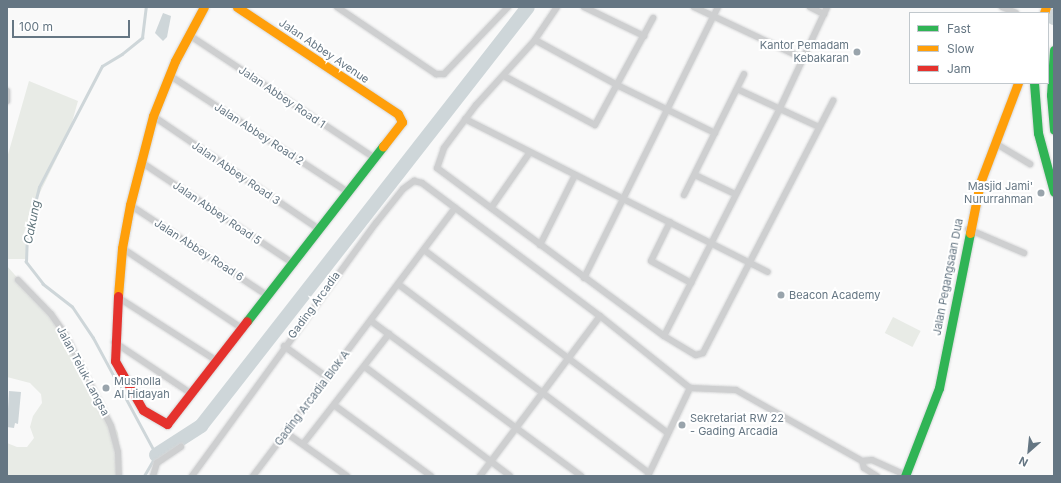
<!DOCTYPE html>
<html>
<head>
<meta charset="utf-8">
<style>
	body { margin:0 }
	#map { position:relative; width:1061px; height:483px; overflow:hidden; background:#f9f9f9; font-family:Inter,sans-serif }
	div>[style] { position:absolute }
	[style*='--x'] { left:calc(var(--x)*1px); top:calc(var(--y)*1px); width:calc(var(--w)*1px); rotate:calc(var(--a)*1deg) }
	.green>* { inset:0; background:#e8ebe6; transform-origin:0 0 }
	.water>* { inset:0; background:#ced6d9 }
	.stream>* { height:2.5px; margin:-1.25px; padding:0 1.25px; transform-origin:1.25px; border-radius:1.25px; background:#ced6d9 }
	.river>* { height:14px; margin:-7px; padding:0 7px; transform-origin:7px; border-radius:7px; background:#ced6d9 }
	.roads { filter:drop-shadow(0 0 1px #d5d6d7) drop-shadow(0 0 1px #d5d6d7) }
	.street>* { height:6px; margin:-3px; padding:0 3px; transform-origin:3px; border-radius:3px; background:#cecfd0 }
	.fast>* { height:9px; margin:-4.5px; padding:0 4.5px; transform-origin:4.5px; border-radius:4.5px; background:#30b455 }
	.slow>* { height:9px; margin:-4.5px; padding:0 4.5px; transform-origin:4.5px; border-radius:4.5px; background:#ff9f0a }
	.jam>* { height:9px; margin:-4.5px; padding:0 4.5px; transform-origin:4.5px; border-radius:4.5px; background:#e5322d }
	.bridges { filter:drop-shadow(0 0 1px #d5d6d6) drop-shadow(0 0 1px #d5d6d6) }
	.slow-bridge>* { height:9px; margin:-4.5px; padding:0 4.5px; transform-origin:4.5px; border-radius:4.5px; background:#ff9f0a }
	.dots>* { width:11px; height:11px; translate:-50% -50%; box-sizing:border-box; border:2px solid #fff; border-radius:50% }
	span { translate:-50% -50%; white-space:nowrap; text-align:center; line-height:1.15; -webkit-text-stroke:4px #fff; paint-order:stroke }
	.poi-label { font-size:11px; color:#657683 }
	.right { translate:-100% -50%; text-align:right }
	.left { translate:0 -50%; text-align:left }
	.street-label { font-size:11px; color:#657683 }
	.water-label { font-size:12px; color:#60757c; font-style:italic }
	.frame { position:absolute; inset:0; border:8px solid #657683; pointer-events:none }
	.legend { position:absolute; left:909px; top:12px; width:140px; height:72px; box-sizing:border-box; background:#fff; border:1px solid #c1c8cd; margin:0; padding:5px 7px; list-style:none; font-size:12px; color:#657683 }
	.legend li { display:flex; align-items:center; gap:8px; height:20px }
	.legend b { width:20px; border:1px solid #c1c8cd }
	.north { position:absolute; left:1009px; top:431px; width:40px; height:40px; -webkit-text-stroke:3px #fff; paint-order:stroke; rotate:207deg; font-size:11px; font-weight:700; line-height:16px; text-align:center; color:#657683 }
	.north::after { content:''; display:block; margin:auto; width:14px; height:18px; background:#657683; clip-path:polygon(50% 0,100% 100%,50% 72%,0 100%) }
	.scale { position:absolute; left:12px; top:20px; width:118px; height:18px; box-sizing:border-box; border:2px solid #657683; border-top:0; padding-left:5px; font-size:12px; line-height:14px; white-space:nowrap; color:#657683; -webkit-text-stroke:3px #fff; paint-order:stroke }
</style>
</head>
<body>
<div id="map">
	<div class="green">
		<i style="clip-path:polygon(29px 81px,78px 101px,69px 133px,31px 211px,24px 233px,28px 259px,7px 259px,7px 158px)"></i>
		<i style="clip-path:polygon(7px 266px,66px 333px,118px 433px,122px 476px,7px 476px,7px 443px,17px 447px,27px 447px,34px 438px,30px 427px,33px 416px,42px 403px,41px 394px,30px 383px,7px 377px)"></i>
		<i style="left:893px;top:317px;width:31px;height:18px;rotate:27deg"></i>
	</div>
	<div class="water">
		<i style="clip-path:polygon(163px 13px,171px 16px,167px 37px,163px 41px,155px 33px)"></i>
		<i style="clip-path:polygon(9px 391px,21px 392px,18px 424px,15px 423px,14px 428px,7px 427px)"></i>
	</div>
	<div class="stream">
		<i style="--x:144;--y:476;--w:24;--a:-60"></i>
		<i style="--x:156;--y:455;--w:133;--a:-118.3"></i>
		<i style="--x:93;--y:338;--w:37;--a:-124"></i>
		<i style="--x:72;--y:307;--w:37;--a:-142"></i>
		<i style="--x:43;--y:284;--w:28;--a:-128"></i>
		<i style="--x:26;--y:262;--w:27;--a:-88"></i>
		<i style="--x:27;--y:235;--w:49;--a:-76"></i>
		<i style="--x:39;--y:187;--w:136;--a:-62.5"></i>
		<i style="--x:102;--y:66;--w:23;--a:-31"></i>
		<i style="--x:122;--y:54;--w:26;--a:-39"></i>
		<i style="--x:142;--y:38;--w:31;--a:-83"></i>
	</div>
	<div class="river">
		<i style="--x:1048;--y:14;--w:7;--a:34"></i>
		<i style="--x:156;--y:455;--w:54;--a:-32.8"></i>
		<i style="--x:201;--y:426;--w:531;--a:-52.03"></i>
	</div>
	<div class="roads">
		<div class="street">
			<i style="--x:337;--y:7;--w:120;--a:34.1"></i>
			<i style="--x:436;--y:74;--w:8;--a:0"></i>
			<i style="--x:444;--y:74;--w:93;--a:-46.3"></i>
			<i style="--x:557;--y:7;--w:40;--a:124"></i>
			<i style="--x:535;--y:40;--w:88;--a:132.2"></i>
			<i style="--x:476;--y:105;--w:54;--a:126.7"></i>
			<i style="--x:444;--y:148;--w:21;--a:109"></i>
			<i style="--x:437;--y:168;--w:282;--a:36.5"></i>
			<i style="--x:664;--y:336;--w:37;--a:31"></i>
			<i style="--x:696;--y:355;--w:7;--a:-16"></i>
			<i style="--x:703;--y:353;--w:284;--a:-62.7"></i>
			<i style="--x:584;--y:7;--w:67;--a:25.8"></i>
			<i style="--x:694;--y:7;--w:122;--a:25.3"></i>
			<i style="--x:810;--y:7;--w:16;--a:27"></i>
			<i style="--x:1002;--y:7;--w:15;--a:23"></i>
			<i style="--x:189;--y:35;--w:224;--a:33.5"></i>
			<i style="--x:535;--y:40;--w:96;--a:28.7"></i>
			<i style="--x:619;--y:86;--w:107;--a:26.1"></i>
			<i style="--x:169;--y:75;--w:215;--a:33.2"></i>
			<i style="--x:504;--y:76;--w:103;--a:28.3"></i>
			<i style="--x:595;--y:125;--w:122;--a:-61.5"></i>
			<i style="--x:737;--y:89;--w:90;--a:24.9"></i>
			<i style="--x:7;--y:91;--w:10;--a:90"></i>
			<i style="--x:153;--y:116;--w:202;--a:34.3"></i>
			<i style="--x:465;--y:119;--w:339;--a:26.8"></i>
			<i style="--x:995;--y:143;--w:41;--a:31"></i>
			<i style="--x:141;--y:162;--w:184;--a:33.7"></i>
			<i style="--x:695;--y:175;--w:44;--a:25.4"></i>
			<i style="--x:684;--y:195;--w:135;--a:-63.6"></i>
			<i style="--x:130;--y:205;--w:165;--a:33.4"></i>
			<i style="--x:491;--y:208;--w:68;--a:-55.1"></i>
			<i style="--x:670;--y:222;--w:43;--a:116"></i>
			<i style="--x:651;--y:261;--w:46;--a:28.8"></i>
			<i style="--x:968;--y:229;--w:61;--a:23.2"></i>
			<i style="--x:540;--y:245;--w:78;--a:-63.4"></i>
			<i style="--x:122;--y:248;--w:146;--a:33.8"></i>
			<i style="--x:424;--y:250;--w:305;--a:36.9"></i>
			<i style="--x:584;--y:278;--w:302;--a:-63.7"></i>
			<i style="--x:18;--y:280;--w:47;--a:45.9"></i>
			<i style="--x:51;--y:314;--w:24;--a:55"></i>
			<i style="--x:65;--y:334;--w:103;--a:63.4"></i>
			<i style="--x:111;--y:426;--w:27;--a:75"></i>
			<i style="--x:118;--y:452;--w:24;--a:88"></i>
			<i style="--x:398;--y:284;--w:314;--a:37"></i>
			<i style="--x:119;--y:298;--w:117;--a:32.7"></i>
			<i style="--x:371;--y:321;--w:261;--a:36.4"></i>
			<i style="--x:664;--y:336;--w:256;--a:-63"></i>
			<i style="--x:780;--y:108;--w:111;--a:-65"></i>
			<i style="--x:114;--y:342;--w:94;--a:33.7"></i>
			<i style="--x:284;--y:346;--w:54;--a:36"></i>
			<i style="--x:365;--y:367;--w:181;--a:36.9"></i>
			<i style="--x:334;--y:405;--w:120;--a:36.2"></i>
			<i style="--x:285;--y:432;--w:76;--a:35.4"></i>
			<i style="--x:303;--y:444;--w:140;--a:-52"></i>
			<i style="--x:862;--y:461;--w:7;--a:74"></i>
			<i style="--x:864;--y:468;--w:15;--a:32"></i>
			<i style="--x:153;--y:476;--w:14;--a:-73"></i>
			<i style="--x:157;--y:463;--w:29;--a:-34"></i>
			<i style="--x:192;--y:476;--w:313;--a:-54"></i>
			<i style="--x:376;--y:223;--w:43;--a:-51.5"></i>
			<i style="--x:403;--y:189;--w:14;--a:-36"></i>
			<i style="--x:414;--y:181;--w:8;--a:14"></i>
			<i style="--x:422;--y:183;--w:222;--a:36.8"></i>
			<i style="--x:600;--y:316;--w:115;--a:38.7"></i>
			<i style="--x:690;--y:388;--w:46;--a:2.5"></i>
			<i style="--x:736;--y:390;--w:145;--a:29.4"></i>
			<i style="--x:862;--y:461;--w:10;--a:-6"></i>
			<i style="--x:872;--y:460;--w:36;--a:24"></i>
			<i style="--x:253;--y:476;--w:336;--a:-53"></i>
			<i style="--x:480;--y:476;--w:200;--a:-53.1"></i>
			<i style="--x:648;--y:476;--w:98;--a:-64.5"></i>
		</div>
		<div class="fast">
			<i style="--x:1054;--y:50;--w:45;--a:93.8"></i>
			<i style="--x:1051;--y:95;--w:35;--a:85"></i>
			<i style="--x:1034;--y:83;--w:50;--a:85.4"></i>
			<i style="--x:1038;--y:133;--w:61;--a:74.8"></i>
			<i style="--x:247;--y:321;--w:222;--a:-52.1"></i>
			<i style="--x:905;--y:476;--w:94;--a:-68.9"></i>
			<i style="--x:939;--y:388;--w:158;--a:-78.7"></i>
		</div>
		<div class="slow">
			<i style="--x:237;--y:7;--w:193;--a:33.6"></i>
			<i style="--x:398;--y:114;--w:9;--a:63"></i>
			<i style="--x:402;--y:122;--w:31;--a:128"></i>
			<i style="--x:970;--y:233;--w:51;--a:-78.7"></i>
			<i style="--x:980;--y:183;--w:107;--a:-69.2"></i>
			<i style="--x:118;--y:296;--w:48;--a:-85.2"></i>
			<i style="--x:122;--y:248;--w:44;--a:-79.5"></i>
			<i style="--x:130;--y:205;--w:92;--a:-75.5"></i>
			<i style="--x:153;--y:116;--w:59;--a:-68.2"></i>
			<i style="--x:175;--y:61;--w:61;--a:-61.8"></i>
		</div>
		<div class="jam">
			<i style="--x:118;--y:296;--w:65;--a:92.6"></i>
			<i style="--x:115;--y:361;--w:56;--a:60.3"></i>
			<i style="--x:143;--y:410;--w:28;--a:30"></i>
			<i style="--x:167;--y:424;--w:130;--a:-52.2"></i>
		</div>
	</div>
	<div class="bridges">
		<div class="slow-bridge">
			<i style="--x:1044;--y:13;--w:6;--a:-72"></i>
		</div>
	</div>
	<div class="dots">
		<i style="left:857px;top:52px;background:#99a4ac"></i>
		<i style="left:1041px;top:193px;background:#99a4ac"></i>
		<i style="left:781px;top:295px;background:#99a4ac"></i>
		<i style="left:106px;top:388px;background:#99a4ac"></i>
		<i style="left:682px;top:425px;background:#99a4ac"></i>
	</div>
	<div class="poi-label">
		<span class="right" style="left:849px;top:52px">Kantor Pemadam<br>Kebakaran</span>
		<span class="right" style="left:1033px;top:193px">Masjid Jami'<br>Nururrahman</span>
		<span class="left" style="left:789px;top:295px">Beacon Academy</span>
		<span class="left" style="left:114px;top:388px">Musholla<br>Al Hidayah</span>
		<span class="left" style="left:690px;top:425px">Sekretariat RW 22<br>- Gading Arcadia</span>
	</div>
	<div class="street-label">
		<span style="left:324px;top:51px;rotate:34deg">Jalan Abbey Avenue</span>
		<span style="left:282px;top:97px;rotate:34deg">Jalan Abbey Road 1</span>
		<span style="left:259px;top:134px;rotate:33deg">Jalan Abbey Road 2</span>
		<span style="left:236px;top:173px;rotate:34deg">Jalan Abbey Road 3</span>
		<span style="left:217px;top:213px;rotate:34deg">Jalan Abbey Road 5</span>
		<span style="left:199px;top:250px;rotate:33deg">Jalan Abbey Road 6</span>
		<span style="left:948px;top:277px;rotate:-79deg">Jalan Pegangsaan Dua</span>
		<span style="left:314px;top:305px;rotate:-54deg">Gading Arcadia</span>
		<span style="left:83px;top:371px;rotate:62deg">Jalan Teluk Langsa</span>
		<span style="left:312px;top:398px;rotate:-53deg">Gading Arcadia Blok A</span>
	</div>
	<div class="water-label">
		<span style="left:32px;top:222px;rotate:-79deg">Cakung</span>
	</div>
	<div class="frame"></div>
	<ul class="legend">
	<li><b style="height:5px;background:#30b455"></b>Fast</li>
	<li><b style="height:5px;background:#ff9f0a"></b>Slow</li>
	<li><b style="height:5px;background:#e5322d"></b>Jam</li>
	</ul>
	<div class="north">N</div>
	<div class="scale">100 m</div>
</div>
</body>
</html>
